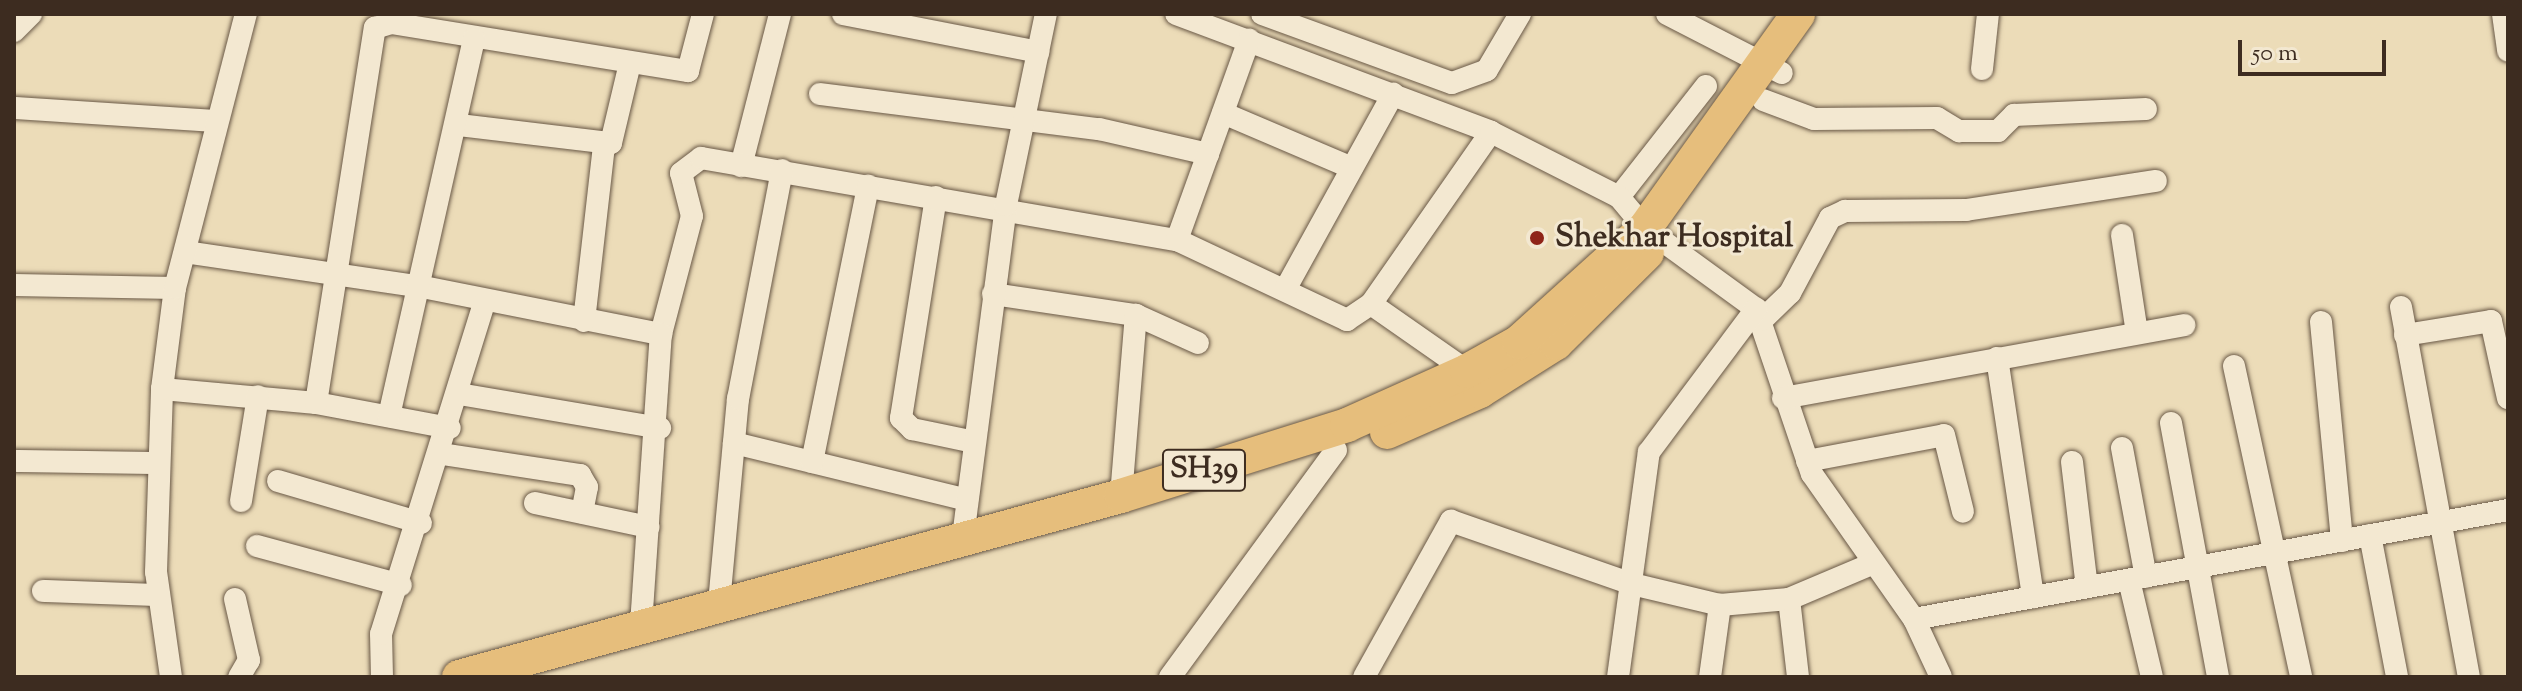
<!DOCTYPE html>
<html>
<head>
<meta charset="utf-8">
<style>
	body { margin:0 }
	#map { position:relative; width:2522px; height:691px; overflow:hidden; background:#ecdcb8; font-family:"Sorts Mill Goudy",serif }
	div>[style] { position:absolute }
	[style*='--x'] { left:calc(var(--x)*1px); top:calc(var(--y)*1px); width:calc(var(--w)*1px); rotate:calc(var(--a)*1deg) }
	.roads { filter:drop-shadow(0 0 2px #695846) drop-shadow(0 0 2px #695846) }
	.minor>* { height:22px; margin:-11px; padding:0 11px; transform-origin:11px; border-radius:11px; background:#f3e8d1 }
	.primary>* { height:34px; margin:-17px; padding:0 17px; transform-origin:17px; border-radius:17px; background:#e6be7c }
	.dots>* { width:22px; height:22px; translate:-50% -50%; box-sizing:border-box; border:4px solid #f3e8d1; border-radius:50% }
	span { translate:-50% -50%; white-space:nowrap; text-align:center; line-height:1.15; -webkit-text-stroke:6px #f3e8d1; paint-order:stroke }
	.shield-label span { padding:2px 6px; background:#f3e8d1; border:2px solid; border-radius:6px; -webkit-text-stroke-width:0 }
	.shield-label { font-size:30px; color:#3d2c20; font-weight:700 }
	.poi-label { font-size:32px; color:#3d2c20; font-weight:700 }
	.left { translate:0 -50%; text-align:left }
	.frame { position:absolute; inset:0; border:16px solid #3d2c20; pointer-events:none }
	.scale { position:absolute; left:2238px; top:40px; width:148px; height:36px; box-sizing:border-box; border:4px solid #3d2c20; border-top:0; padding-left:10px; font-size:24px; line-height:28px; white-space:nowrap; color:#3d2c20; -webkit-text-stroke:6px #f3e8d1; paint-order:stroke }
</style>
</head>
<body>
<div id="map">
	<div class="roads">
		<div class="minor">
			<i style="--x:843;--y:14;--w:199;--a:11"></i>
			<i style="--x:1176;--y:14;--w:336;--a:20.5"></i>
			<i style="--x:1262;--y:14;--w:202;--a:20"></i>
			<i style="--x:1452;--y:83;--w:37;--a:-20"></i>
			<i style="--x:1487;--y:70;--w:65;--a:-59.5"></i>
			<i style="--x:1667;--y:14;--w:129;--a:27.2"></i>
			<i style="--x:2503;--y:14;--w:37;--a:82"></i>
			<i style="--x:14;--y:31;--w:24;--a:-45"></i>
			<i style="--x:1982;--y:69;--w:55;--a:-83.8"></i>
			<i style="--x:820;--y:94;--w:281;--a:7.2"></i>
			<i style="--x:1099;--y:129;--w:112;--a:12.9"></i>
			<i style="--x:1763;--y:100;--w:54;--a:20.4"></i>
			<i style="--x:1814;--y:119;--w:123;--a:-0.5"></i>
			<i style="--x:1937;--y:118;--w:26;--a:31"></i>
			<i style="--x:1959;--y:131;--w:39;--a:0"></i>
			<i style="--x:1998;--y:131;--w:23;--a:-45"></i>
			<i style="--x:2014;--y:115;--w:132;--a:-2.6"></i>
			<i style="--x:15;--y:108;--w:201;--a:3.7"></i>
			<i style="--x:1223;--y:113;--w:140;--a:23.1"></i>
			<i style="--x:459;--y:125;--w:153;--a:6.8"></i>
			<i style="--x:611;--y:143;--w:82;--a:-76.6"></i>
			<i style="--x:741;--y:166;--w:157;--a:-75.6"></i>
			<i style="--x:936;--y:197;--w:224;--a:99"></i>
			<i style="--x:901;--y:418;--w:16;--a:45"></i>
			<i style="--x:912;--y:429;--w:63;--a:11.8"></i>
			<i style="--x:1619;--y:197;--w:141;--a:-51.9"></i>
			<i style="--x:2122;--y:235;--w:99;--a:81.3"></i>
			<i style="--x:1177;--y:240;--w:213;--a:-70.2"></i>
			<i style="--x:185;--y:252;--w:241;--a:8.4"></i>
			<i style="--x:423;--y:287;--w:243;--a:11.2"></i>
			<i style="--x:661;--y:334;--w:122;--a:-75.3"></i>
			<i style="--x:692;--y:216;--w:44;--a:-104.3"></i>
			<i style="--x:681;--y:173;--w:25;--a:-37"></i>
			<i style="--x:701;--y:158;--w:483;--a:9.8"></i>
			<i style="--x:1177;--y:240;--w:188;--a:25.2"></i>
			<i style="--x:1347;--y:320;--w:29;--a:-34"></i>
			<i style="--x:1371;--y:304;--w:210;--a:-55.1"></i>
			<i style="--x:1491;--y:132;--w:144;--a:26.9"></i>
			<i style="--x:1619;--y:197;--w:40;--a:50"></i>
			<i style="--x:1645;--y:228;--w:137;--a:36.1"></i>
			<i style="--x:1756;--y:309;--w:174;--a:71.3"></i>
			<i style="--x:1812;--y:474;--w:177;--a:54.9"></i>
			<i style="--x:1914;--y:619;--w:64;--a:65"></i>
			<i style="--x:14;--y:285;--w:161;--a:1.1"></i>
			<i style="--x:1286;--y:288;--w:222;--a:-61.1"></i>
			<i style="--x:993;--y:294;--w:145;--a:8.4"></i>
			<i style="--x:1371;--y:304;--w:117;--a:34.9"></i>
			<i style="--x:2401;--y:307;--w:376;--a:79.6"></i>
			<i style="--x:1762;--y:320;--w:39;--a:-44"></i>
			<i style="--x:1790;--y:293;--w:85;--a:-61.9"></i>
			<i style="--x:1830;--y:218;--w:17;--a:-25"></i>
			<i style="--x:1845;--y:211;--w:121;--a:-0.5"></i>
			<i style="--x:1966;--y:210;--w:192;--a:-8.7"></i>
			<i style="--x:584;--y:321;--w:177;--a:-83.5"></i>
			<i style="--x:2321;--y:322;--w:220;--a:84.5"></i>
			<i style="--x:2405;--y:335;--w:87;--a:-9.2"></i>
			<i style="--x:2491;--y:321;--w:79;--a:77.6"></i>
			<i style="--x:1997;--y:358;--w:242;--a:81.4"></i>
			<i style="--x:2234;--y:366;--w:318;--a:77.8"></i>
			<i style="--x:162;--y:389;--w:155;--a:5.2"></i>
			<i style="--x:316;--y:403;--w:136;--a:10.6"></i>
			<i style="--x:459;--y:394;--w:204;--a:9.6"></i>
			<i style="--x:1783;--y:398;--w:408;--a:-10.3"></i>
			<i style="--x:316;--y:403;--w:380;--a:-81.1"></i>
			<i style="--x:375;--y:28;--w:17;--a:-17"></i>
			<i style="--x:391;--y:23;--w:301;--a:9.2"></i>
			<i style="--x:688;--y:71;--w:59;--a:-75.3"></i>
			<i style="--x:389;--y:416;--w:386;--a:-77.3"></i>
			<i style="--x:2171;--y:423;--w:258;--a:79.5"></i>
			<i style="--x:734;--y:443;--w:240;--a:13.7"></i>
			<i style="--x:2122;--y:448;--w:131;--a:79.5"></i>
			<i style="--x:442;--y:454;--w:140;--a:8.7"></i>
			<i style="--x:580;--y:475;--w:14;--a:60"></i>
			<i style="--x:587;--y:487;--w:26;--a:101"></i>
			<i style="--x:14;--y:461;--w:145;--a:0.8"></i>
			<i style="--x:1807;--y:461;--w:139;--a:-10.7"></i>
			<i style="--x:1944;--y:435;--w:79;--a:76.1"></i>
			<i style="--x:812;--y:462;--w:282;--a:-78.5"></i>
			<i style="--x:2072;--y:462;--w:126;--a:83.2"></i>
			<i style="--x:278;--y:481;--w:149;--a:16.4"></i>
			<i style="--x:1121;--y:496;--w:182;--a:-85.3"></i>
			<i style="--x:1136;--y:315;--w:68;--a:24.3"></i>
			<i style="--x:241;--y:501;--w:106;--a:-80.8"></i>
			<i style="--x:535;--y:503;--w:116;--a:11.9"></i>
			<i style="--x:2370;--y:535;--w:145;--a:79.2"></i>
			<i style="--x:963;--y:537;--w:335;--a:-82.6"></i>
			<i style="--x:1006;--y:205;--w:195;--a:-78.2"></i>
			<i style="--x:257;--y:546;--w:149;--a:15.2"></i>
			<i style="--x:2129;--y:580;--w:100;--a:76.7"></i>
			<i style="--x:43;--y:591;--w:116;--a:2"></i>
			<i style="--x:235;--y:599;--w:63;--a:77.1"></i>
			<i style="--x:249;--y:660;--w:20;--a:120"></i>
			<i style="--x:1789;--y:599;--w:79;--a:83.4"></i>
			<i style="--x:719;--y:603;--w:205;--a:-84.7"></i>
			<i style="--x:738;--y:399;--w:233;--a:-79.1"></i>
			<i style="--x:1914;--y:619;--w:604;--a:-10.4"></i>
			<i style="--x:641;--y:625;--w:292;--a:-86.1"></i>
			<i style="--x:171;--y:677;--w:106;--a:-98.1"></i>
			<i style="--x:156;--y:572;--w:183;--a:-88.1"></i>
			<i style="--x:162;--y:389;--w:102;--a:-82.7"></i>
			<i style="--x:175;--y:288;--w:283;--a:-75.5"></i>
			<i style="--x:382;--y:677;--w:43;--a:-91.3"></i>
			<i style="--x:381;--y:634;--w:346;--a:-72.7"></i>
			<i style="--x:1170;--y:677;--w:281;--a:-53.8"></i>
			<i style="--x:1364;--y:677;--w:179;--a:-60.9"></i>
			<i style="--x:1451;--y:521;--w:192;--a:19.2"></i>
			<i style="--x:1632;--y:584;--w:90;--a:13.4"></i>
			<i style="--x:1720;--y:605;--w:69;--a:-5"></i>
			<i style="--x:1789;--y:599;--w:90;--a:-22.9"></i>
			<i style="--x:1618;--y:677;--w:227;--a:-82.2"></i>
			<i style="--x:1649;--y:452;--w:179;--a:-53.2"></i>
			<i style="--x:1710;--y:677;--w:73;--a:-82.1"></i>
		</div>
		<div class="primary">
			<i style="--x:1387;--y:432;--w:102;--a:-23.8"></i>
			<i style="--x:1480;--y:391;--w:90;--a:-32.3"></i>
			<i style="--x:1556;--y:343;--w:128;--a:-44.7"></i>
			<i style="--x:459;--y:677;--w:686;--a:-15.29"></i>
			<i style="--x:1121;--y:496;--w:237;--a:-17.4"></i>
			<i style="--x:1347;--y:425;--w:132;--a:-24.2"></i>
			<i style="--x:1467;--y:371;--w:60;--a:-29.1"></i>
			<i style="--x:1519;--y:342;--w:170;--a:-42.1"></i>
			<i style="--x:1645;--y:228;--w:263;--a:-54.4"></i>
		</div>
	</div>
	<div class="dots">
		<i style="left:1537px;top:238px;background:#8f2418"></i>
	</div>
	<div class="shield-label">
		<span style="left:1204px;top:470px">SH39</span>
	</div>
	<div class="poi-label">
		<span class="left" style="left:1555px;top:238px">Shekhar Hospital</span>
	</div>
	<div class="frame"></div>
	<div class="scale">50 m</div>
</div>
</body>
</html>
